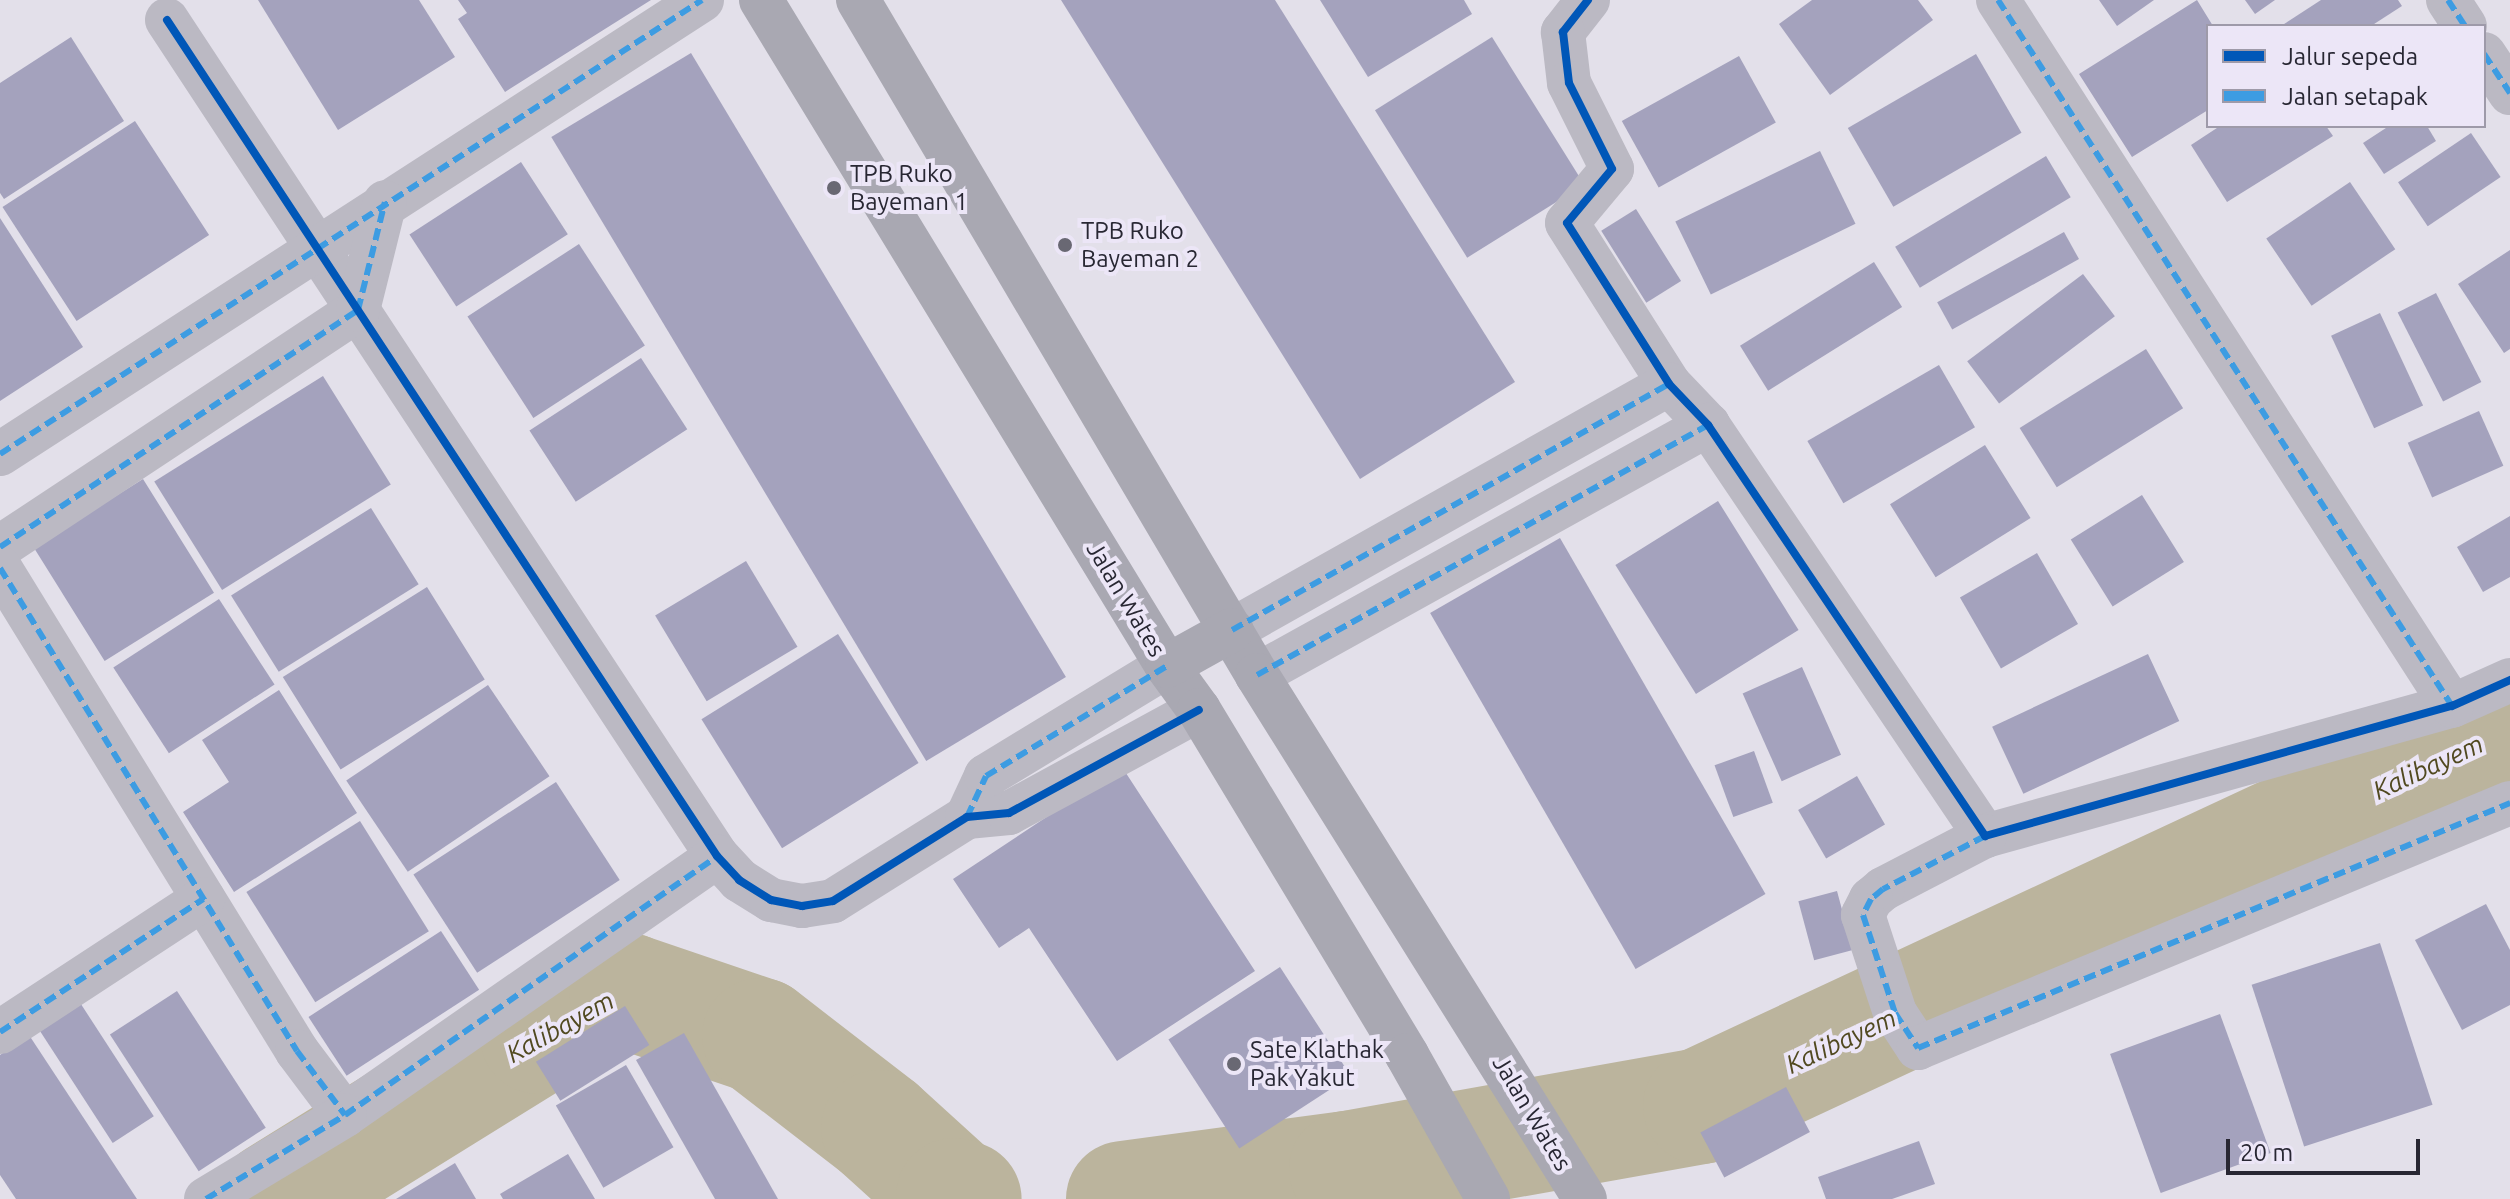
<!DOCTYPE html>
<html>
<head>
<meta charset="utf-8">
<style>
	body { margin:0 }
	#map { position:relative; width:2510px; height:1199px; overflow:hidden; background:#e3e0ea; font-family:Ubuntu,sans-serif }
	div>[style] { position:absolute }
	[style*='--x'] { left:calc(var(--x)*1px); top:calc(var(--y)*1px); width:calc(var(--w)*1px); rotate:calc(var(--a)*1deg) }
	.river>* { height:116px; margin:-58px; padding:0 58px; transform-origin:58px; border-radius:58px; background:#bbb49d }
	.building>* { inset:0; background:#a4a2bd; transform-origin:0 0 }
	.street>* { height:44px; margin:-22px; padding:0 22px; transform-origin:22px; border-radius:22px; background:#bbb9c3 }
	.primary>* { height:44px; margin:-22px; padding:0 22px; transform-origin:22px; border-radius:22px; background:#a9a8b2 }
	.quiet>* { height:6px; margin-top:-3px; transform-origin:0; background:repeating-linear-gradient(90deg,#3d9ce2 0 12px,transparent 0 18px) }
	.cycleway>* { height:8px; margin:-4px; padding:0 4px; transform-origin:4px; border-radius:4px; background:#0057b8 }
	.dots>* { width:22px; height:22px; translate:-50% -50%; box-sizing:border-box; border:4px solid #ece6f7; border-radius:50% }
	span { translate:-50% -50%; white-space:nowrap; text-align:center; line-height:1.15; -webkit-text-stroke:8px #ece6f7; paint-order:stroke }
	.poi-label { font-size:24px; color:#282733 }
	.left { translate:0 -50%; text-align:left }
	.street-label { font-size:24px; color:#282733 }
	.water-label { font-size:26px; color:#514920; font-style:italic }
	.legend { position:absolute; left:2206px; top:24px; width:280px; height:104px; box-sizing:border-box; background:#ece6f7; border:2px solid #9e9aa9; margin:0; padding:10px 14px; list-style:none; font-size:24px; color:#282733 }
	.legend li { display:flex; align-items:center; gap:16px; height:40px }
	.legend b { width:40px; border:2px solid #9e9aa9 }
	.scale { position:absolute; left:2226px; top:1139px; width:194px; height:36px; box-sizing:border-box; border:4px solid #282733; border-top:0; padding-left:10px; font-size:24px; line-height:28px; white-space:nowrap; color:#282733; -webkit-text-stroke:6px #ece6f7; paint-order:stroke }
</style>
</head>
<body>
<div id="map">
	<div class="river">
		<i style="--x:275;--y:1199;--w:309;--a:-31.8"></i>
		<i style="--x:538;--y:1036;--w:100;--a:-26.8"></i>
		<i style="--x:627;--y:991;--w:140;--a:18.7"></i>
		<i style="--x:760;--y:1036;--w:150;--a:37.7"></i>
		<i style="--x:879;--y:1128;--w:101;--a:42.2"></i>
		<i style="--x:954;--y:1196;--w:10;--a:17"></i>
		<i style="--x:1124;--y:1199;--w:225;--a:-7.7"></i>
		<i style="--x:1347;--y:1169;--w:360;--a:-10.1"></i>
		<i style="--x:1701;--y:1106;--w:893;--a:-24.99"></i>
	</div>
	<div class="building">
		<i style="clip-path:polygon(258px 0,419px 0,455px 57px,338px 130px)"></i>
		<i style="clip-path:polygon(458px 0,651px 0,505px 92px,458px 19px,467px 13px)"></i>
		<i style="clip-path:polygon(1061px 0,1275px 0,1515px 382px,1360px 479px)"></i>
		<i style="clip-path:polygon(1320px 0,1464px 0,1472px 14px,1368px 77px)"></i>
		<i style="clip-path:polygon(1812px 0,1918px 0,1933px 20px,1830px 95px,1779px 24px)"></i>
		<i style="clip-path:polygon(2099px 0,2154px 0,2117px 26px)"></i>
		<i style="clip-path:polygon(2197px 0,2213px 26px,2208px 26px,2208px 110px,2132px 157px,2079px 74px)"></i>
		<i style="clip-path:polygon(2245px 0,2275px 0,2255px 14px)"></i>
		<i style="clip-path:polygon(2321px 0,2398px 0,2402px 6px,2371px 26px,2281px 26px)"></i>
		<i style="clip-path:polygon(71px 37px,124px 121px,4px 199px,0 193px,0 83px)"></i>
		<i style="left:1492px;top:37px;width:174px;height:138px;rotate:58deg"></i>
		<i style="left:691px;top:53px;width:728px;height:163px;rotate:59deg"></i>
		<i style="left:1976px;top:54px;width:91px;height:148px;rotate:60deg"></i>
		<i style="left:1739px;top:56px;width:76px;height:134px;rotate:61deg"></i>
		<i style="left:135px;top:121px;width:136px;height:158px;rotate:57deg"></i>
		<i style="clip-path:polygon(2220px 126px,2326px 126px,2333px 136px,2227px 202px,2191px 145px)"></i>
		<i style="clip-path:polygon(2389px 126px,2427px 126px,2436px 141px,2384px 174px,2363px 143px)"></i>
		<i style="left:2471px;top:133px;width:53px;height:88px;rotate:56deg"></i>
		<i style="left:1820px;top:151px;width:81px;height:161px;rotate:64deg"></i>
		<i style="left:2046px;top:156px;width:48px;height:176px;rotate:59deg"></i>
		<i style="left:521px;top:162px;width:86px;height:133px;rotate:57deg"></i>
		<i style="left:2350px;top:182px;width:81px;height:101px;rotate:56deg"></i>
		<i style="left:1636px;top:209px;width:85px;height:41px;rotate:58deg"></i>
		<i style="clip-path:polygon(0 218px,83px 347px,0 401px)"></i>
		<i style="left:2064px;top:232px;width:31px;height:145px;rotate:61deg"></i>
		<i style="left:579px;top:244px;width:121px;height:133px;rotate:57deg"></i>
		<i style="clip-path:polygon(2510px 250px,2510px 349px,2504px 353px,2458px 284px)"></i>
		<i style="left:1874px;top:262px;width:53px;height:158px;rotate:58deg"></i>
		<i style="left:2083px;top:274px;width:53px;height:145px;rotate:53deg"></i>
		<i style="left:2436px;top:293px;width:100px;height:43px;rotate:63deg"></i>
		<i style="left:2380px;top:313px;width:102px;height:54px;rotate:65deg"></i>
		<i style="left:2146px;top:349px;width:70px;height:149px;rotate:58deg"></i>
		<i style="left:641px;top:358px;width:85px;height:133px;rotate:57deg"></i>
		<i style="left:1939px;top:365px;width:72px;height:152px;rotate:60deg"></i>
		<i style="left:323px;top:376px;width:128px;height:199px;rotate:58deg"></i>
		<i style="left:2479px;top:411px;width:60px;height:78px;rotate:66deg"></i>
		<i style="left:1985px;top:445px;width:86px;height:112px;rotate:58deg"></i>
		<i style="left:143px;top:479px;width:134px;height:129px;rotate:58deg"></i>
		<i style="left:2142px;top:495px;width:79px;height:84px;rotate:58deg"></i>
		<i style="left:1718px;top:501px;width:152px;height:121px;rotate:58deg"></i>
		<i style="left:371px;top:508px;width:90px;height:165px;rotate:58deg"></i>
		<i style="clip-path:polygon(2510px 516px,2510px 577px,2483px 592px,2457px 547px)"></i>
		<i style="left:1560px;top:538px;width:411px;height:150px;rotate:60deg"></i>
		<i style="left:2037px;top:553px;width:82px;height:89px;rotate:60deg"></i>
		<i style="left:746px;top:561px;width:100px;height:106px;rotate:59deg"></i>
		<i style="left:427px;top:587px;width:109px;height:170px;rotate:58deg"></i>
		<i style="left:219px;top:599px;width:102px;height:126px;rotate:57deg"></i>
		<i style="left:838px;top:634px;width:152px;height:161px;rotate:58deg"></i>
		<i style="left:2148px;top:654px;width:74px;height:172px;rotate:65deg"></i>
		<i style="left:1802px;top:667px;width:96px;height:65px;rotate:66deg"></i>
		<i style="left:488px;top:685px;width:110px;height:171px;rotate:56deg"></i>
		<i style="clip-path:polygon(279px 690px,357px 813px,234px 892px,183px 812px,229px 782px,202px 740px)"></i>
		<i style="left:1754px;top:751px;width:55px;height:42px;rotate:70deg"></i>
		<i style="clip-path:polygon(1122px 767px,1255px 971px,1117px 1061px,1029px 928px,999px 948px,953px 879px)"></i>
		<i style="left:1857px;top:776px;width:56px;height:68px;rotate:60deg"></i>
		<i style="left:556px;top:782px;width:117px;height:170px;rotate:57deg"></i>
		<i style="left:360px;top:821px;width:130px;height:134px;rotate:58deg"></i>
		<i style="left:1837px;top:891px;width:61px;height:40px;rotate:75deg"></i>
		<i style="clip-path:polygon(2486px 904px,2510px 950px,2510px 1005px,2462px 1030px,2415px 940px)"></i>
		<i style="left:441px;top:931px;width:70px;height:158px;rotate:57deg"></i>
		<i style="left:2380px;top:943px;width:170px;height:135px;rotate:72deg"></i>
		<i style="left:1280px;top:967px;width:130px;height:133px;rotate:57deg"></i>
		<i style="left:177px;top:991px;width:163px;height:80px;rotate:57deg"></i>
		<i style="left:77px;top:998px;width:141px;height:49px;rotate:57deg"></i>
		<i style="left:625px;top:1006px;width:46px;height:105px;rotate:58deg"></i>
		<i style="left:2220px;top:1014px;width:148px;height:117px;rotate:70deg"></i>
		<i style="clip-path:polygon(684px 1033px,778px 1199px,715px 1199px,636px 1060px)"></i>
		<i style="clip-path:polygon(29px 1035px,137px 1199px,16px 1199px,0 1175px,0 1055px)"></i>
		<i style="left:626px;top:1065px;width:95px;height:81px;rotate:60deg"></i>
		<i style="left:1786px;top:1087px;width:51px;height:97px;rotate:62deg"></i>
		<i style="clip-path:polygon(1919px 1141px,1935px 1184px,1892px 1199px,1826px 1199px,1818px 1177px)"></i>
		<i style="clip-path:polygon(568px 1154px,595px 1199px,503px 1199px,500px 1194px)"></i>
		<i style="clip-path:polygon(455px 1163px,476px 1199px,396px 1199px)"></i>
	</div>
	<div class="street">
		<i style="--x:1588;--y:0;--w:41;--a:128"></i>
		<i style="--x:1563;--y:32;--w:51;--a:83.3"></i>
		<i style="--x:1569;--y:83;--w:96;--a:63.4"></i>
		<i style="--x:1612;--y:169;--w:70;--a:129.8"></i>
		<i style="--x:1567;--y:223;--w:191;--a:57.6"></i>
		<i style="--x:1669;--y:384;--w:57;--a:46.4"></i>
		<i style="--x:1708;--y:425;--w:496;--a:56"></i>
		<i style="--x:1985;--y:836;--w:485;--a:-15.6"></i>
		<i style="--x:2452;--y:706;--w:64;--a:-24.1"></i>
		<i style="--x:1998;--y:0;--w:839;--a:57.26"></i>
		<i style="--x:2448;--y:0;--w:31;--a:57"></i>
		<i style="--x:167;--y:20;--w:1001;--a:56.66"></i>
		<i style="--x:717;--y:856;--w:33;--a:47"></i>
		<i style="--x:739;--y:880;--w:38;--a:32"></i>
		<i style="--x:771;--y:900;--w:32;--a:11"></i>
		<i style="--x:802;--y:906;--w:31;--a:-9"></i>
		<i style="--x:833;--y:901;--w:158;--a:-32.1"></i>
		<i style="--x:967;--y:817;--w:42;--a:-5.4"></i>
		<i style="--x:1009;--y:813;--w:216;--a:-28.5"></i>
		<i style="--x:2484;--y:54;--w:47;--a:56.3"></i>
		<i style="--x:0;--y:454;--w:836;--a:-32.89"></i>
		<i style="--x:0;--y:547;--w:429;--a:-33.5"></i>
		<i style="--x:358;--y:310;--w:111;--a:-76"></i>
		<i style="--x:0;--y:568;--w:567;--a:58.41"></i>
		<i style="--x:297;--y:1051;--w:80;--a:53.1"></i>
		<i style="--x:345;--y:1115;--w:453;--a:-34.8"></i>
		<i style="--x:1232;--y:630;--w:501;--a:-29.38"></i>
		<i style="--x:1257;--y:675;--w:516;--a:-29"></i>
		<i style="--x:967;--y:817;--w:45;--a:-65.1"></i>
		<i style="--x:986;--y:776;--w:212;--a:-31.3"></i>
		<i style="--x:1985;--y:836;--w:115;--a:152.5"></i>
		<i style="--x:1883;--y:889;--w:16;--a:140"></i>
		<i style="--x:1871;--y:899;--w:18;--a:117"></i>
		<i style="--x:1863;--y:915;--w:103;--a:71.9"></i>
		<i style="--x:1895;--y:1013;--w:42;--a:56.7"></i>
		<i style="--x:1918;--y:1048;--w:641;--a:-22.48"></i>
		<i style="--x:0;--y:1032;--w:243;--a:-33.2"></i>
		<i style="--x:206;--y:1199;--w:162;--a:-31.1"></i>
	</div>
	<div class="primary">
		<i style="--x:761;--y:0;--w:780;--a:58.63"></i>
		<i style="--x:1167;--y:666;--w:54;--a:54"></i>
		<i style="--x:1199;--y:710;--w:403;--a:58.9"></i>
		<i style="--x:1407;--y:1055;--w:165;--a:60.6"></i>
		<i style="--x:858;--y:0;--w:784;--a:59.41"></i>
		<i style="--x:1257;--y:675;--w:618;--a:57.96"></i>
		<i style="--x:1167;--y:666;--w:74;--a:-29"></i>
	</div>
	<div class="quiet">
		<i style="--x:1998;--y:0;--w:839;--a:57.26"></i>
		<i style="--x:2448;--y:0;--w:31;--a:57"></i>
		<i style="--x:2484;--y:54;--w:47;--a:56.3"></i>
		<i style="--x:0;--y:454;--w:836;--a:-32.89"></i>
		<i style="--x:0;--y:547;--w:429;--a:-33.5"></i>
		<i style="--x:358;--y:310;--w:111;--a:-76"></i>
		<i style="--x:0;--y:568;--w:567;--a:58.41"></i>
		<i style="--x:297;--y:1051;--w:80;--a:53.1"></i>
		<i style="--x:345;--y:1115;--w:453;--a:-34.8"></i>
		<i style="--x:1232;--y:630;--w:501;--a:-29.38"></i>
		<i style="--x:1257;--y:675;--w:516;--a:-29"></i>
		<i style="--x:967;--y:817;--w:45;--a:-65.1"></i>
		<i style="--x:986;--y:776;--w:212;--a:-31.3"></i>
		<i style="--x:1985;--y:836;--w:115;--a:152.5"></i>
		<i style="--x:1883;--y:889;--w:16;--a:140"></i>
		<i style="--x:1871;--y:899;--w:18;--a:117"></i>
		<i style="--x:1863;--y:915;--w:103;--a:71.9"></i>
		<i style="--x:1895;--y:1013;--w:42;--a:56.7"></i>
		<i style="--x:1918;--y:1048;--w:641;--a:-22.48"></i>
		<i style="--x:0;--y:1032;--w:243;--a:-33.2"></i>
		<i style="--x:206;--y:1199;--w:162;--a:-31.1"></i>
	</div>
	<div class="cycleway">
		<i style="--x:1588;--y:0;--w:41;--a:128"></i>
		<i style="--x:1563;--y:32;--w:51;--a:83.3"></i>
		<i style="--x:1569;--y:83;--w:96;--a:63.4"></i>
		<i style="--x:1612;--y:169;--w:70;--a:129.8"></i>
		<i style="--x:1567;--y:223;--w:191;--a:57.6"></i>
		<i style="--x:1669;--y:384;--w:57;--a:46.4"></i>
		<i style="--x:1708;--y:425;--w:496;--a:56"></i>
		<i style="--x:1985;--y:836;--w:485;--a:-15.6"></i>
		<i style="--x:2452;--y:706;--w:64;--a:-24.1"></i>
		<i style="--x:167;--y:20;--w:1001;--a:56.66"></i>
		<i style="--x:717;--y:856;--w:33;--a:47"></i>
		<i style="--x:739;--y:880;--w:38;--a:32"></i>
		<i style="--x:771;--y:900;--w:32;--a:11"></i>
		<i style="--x:802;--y:906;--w:31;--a:-9"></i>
		<i style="--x:833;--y:901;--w:158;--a:-32.1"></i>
		<i style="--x:967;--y:817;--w:42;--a:-5.4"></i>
		<i style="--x:1009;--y:813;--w:216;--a:-28.5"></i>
	</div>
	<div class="dots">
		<i style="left:834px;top:188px;background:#696873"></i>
		<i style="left:1065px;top:245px;background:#696873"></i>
		<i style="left:1234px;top:1064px;background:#696873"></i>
	</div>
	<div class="poi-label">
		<span class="left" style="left:850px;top:188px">TPB Ruko<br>Bayeman 1</span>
		<span class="left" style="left:1081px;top:245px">TPB Ruko<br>Bayeman 2</span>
		<span class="left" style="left:1250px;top:1064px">Sate Klathak<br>Pak Yakut</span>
	</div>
	<div class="street-label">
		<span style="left:1126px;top:599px;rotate:59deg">Jalan Wates</span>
		<span style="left:1532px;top:1113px;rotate:59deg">Jalan Wates</span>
	</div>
	<div class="water-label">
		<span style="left:2428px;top:767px;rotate:-25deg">Kalibayem</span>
		<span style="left:560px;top:1027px;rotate:-29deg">Kalibayem</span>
		<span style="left:1841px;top:1041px;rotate:-25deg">Kalibayem</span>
	</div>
	<ul class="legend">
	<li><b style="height:10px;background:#0057b8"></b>Jalur sepeda</li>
	<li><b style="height:10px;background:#3d9ce2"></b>Jalan setapak</li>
	</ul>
	<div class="scale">20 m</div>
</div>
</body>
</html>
